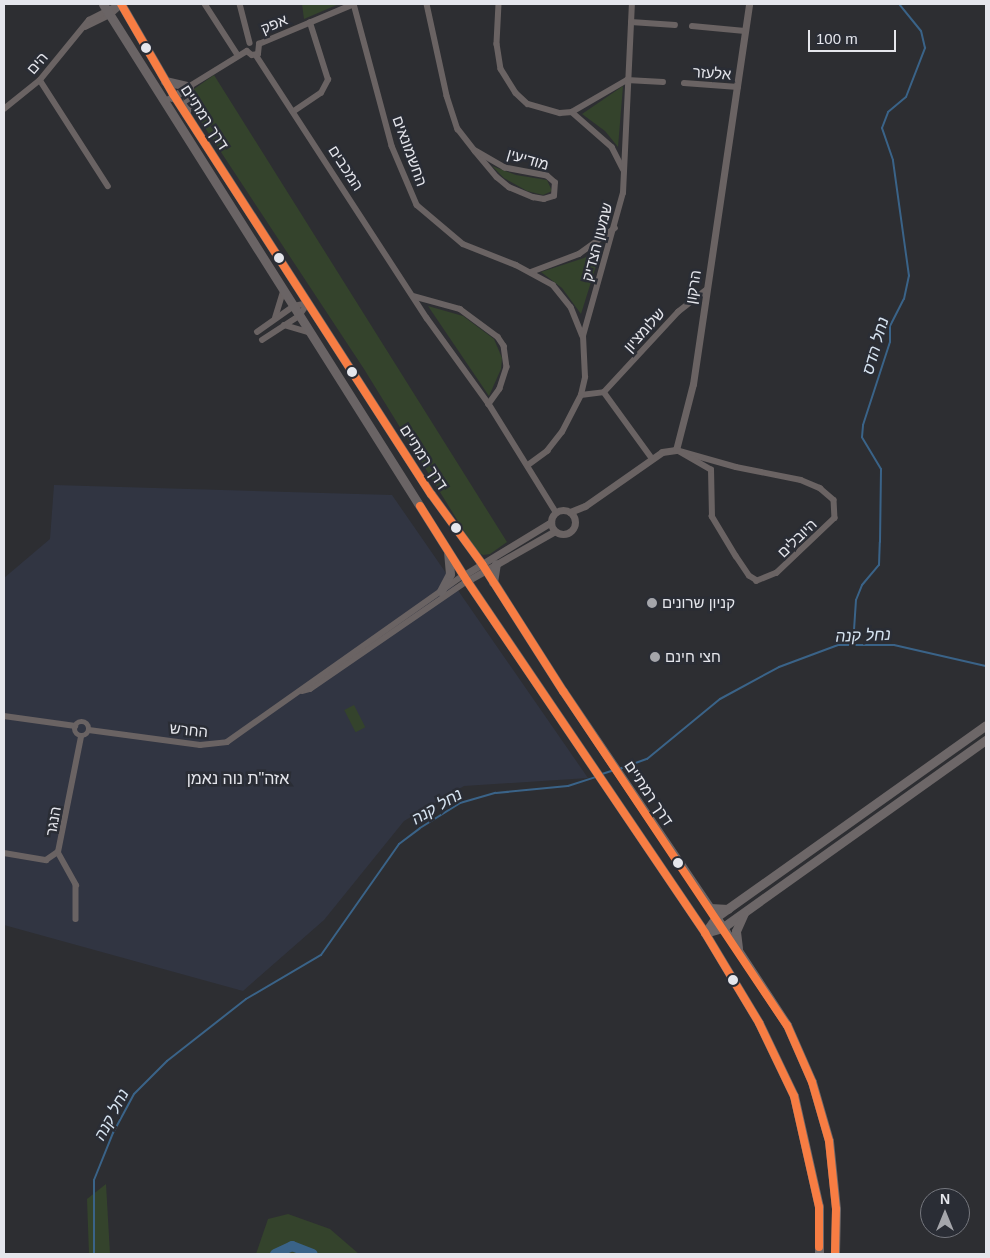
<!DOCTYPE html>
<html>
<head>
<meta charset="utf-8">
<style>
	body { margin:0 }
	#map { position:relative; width:990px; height:1258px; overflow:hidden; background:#2d2e32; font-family:Helvetica,"Noto Sans Hebrew",sans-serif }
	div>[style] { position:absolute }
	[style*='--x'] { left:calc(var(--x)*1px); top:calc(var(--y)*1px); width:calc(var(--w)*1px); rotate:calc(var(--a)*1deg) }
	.built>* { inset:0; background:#313542 }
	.green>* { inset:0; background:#34432c; transform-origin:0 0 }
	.stream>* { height:2px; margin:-1px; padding:0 1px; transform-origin:1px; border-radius:1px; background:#3a6388 }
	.river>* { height:10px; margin:-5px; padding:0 5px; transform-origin:5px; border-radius:5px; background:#3a6388 }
	.minor>* { height:5.5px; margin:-2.75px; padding:0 2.75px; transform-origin:2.75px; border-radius:2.75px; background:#6a6363 }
	.minor>.ring { margin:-2.75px; padding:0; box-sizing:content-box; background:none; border:5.5px solid #6a6363; border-radius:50% }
	.tertiary>* { height:7px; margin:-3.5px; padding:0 3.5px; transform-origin:3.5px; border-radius:3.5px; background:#6a6363 }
	.tertiary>.ring { margin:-3.5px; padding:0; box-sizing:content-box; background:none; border:7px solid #6a6363; border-radius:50% }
	.primary>* { height:9px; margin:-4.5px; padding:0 4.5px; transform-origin:4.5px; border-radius:4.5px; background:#6a6465 }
	.trunk>* { height:9px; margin:-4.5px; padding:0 4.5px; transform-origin:4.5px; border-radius:4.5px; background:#6d6768 }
	.bus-1>* { height:8px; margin:-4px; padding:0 4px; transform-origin:4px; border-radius:4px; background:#f77d43 }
	.dots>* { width:14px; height:14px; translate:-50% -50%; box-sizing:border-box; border:2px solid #2a2d35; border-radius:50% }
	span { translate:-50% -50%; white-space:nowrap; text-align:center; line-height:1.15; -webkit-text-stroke:5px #2a2d35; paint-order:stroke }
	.street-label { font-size:15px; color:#e5e6ec }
	.poi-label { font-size:15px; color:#e5e6ec }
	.left { translate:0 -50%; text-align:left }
	.water-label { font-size:16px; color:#d7e4f1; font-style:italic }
	.neighbourhood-label { font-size:16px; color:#e5e6ec }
	.frame { position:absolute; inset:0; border:5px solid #e5e6ec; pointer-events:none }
	.north { position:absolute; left:920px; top:1188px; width:50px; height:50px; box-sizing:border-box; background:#2a2d35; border:1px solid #75777e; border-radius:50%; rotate:0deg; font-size:14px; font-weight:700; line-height:20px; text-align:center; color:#e5e6ec }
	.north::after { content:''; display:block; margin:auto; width:18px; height:22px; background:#a5a6ab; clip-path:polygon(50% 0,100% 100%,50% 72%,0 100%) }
	.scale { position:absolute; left:808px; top:30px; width:88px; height:22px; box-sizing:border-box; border:2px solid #e5e6ec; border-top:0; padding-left:6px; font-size:15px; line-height:18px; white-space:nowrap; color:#e5e6ec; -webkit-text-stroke:4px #2a2d35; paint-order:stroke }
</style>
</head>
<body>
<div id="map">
	<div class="built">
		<i style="clip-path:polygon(54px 485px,392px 495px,588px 778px,464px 786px,404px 821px,324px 920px,243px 991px,4px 925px,4px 578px,50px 539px)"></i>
	</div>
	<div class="green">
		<i style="clip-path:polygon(302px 4px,339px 4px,304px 19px)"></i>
		<i style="clip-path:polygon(214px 75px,507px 542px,490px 554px,483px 555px,477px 552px,364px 369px,184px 96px)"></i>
		<i style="clip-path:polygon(623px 86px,618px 147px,605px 131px,582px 114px)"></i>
		<i style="clip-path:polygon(492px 166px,516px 175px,547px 180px,552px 191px,543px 195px,527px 191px,504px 178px)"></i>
		<i style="clip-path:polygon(602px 247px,581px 314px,562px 288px,541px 272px,584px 258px)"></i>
		<i style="clip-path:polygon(428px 306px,463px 316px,494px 339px,502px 358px,501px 369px,489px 396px)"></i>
		<i style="left:354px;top:705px;width:25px;height:11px;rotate:63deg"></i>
		<i style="clip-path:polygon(106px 1184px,110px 1254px,89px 1254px,87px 1199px)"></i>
		<i style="clip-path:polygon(288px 1214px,330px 1229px,359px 1254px,256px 1254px,268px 1219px)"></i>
	</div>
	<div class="stream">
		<i style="--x:853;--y:645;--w:45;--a:-86.2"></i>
		<i style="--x:856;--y:600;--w:16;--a:-68"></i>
		<i style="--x:862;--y:585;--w:26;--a:-50"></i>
		<i style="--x:879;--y:565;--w:23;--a:-88"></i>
		<i style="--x:880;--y:542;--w:73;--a:-89.2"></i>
		<i style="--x:881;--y:469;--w:37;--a:-121"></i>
		<i style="--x:862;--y:437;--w:12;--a:-85"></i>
		<i style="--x:863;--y:425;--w:87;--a:-72"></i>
		<i style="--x:890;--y:342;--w:16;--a:-90"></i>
		<i style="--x:890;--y:326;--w:30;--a:-63"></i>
		<i style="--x:904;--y:299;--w:24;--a:-78"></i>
		<i style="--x:909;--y:276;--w:117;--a:-97.9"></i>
		<i style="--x:893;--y:160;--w:34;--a:-109"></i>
		<i style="--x:882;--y:128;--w:17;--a:-69"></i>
		<i style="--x:888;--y:112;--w:23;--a:-40"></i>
		<i style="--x:906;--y:97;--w:53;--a:-68.8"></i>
		<i style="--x:925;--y:48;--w:17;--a:-103"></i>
		<i style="--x:921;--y:31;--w:35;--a:-129"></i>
		<i style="--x:619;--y:769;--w:30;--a:-20"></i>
		<i style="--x:647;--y:759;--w:94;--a:-39.4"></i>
		<i style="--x:720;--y:699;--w:67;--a:-28.5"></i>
		<i style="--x:779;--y:667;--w:63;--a:-20.4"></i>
		<i style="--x:838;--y:645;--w:56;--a:0"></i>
		<i style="--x:894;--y:645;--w:94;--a:12.9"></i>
		<i style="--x:602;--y:774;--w:13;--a:-18"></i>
		<i style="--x:94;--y:1254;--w:74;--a:-90"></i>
		<i style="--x:94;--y:1180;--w:51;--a:-68"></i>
		<i style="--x:113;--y:1133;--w:44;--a:-61.7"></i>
		<i style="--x:134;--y:1094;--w:47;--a:-45"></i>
		<i style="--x:167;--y:1061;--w:100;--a:-38.1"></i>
		<i style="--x:246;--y:999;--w:87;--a:-30.4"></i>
		<i style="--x:321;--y:955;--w:136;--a:-54.9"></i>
		<i style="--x:399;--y:844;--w:26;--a:-37"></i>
		<i style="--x:420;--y:828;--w:47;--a:-32"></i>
		<i style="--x:460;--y:803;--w:37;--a:-16"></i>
		<i style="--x:496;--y:793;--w:72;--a:-5.6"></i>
		<i style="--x:568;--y:786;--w:28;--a:-18"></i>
	</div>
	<div class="river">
		<i style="--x:275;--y:1254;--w:19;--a:-25"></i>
		<i style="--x:292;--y:1246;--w:22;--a:21"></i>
	</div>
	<div class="minor">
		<i style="--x:205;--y:4;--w:61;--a:57.1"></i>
		<i style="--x:240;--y:4;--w:40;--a:75.6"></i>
		<i style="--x:354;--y:4;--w:147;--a:75"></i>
		<i style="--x:392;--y:146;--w:64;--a:67"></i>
		<i style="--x:417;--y:205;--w:60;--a:40.3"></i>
		<i style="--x:463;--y:244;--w:57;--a:21.6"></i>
		<i style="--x:516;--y:265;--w:42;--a:28.4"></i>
		<i style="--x:553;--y:285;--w:28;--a:51"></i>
		<i style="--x:571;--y:307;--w:31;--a:68"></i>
		<i style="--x:427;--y:4;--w:94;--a:77.7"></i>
		<i style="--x:447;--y:96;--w:35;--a:72"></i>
		<i style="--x:458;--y:129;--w:28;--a:52"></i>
		<i style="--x:475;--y:151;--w:34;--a:50"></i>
		<i style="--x:497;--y:177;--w:16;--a:40"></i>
		<i style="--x:509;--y:187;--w:26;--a:23"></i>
		<i style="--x:533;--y:197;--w:11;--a:10"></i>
		<i style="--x:544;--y:199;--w:10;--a:-17"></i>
		<i style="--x:554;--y:196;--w:13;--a:-86"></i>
		<i style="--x:555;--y:183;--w:11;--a:-139"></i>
		<i style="--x:547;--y:176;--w:43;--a:-169.2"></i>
		<i style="--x:505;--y:168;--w:34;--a:-150"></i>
		<i style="--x:499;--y:4;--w:40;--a:92.9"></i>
		<i style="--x:497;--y:44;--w:25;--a:81"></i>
		<i style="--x:501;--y:69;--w:28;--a:58"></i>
		<i style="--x:516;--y:93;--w:16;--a:43"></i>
		<i style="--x:528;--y:104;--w:33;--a:16"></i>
		<i style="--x:560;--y:113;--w:12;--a:-5"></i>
		<i style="--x:572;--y:112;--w:64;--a:-30.2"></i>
		<i style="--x:627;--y:80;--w:36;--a:3"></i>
		<i style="--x:631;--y:22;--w:44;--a:3.9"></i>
		<i style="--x:692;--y:26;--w:53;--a:5.4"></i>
		<i style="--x:85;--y:27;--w:28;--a:-26"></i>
		<i style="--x:110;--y:15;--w:13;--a:-42"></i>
		<i style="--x:259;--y:44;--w:103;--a:-22.8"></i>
		<i style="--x:247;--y:51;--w:6;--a:39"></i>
		<i style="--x:252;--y:55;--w:6;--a:-9"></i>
		<i style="--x:258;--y:54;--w:10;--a:-84"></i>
		<i style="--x:256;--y:55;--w:314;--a:57"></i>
		<i style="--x:427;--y:318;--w:106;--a:54.2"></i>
		<i style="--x:489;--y:404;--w:127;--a:58.2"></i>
		<i style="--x:40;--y:80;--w:126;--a:57.3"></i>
		<i style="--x:684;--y:83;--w:54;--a:4.2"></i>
		<i style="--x:172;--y:99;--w:21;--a:-31"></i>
		<i style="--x:164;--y:102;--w:97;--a:-31.6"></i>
		<i style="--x:4;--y:109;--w:46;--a:-38.9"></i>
		<i style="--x:40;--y:80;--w:77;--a:-50.8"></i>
		<i style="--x:89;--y:20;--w:36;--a:-27"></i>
		<i style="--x:294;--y:111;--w:32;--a:-34"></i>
		<i style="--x:321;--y:93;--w:15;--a:-62"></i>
		<i style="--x:328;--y:80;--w:60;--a:-107.5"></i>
		<i style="--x:572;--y:112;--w:53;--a:41.2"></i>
		<i style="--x:612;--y:147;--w:25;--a:63"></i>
		<i style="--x:531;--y:272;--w:51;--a:-20.6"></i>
		<i style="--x:579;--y:254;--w:44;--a:-35.8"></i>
		<i style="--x:413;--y:296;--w:49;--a:15.5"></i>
		<i style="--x:460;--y:309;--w:47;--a:36.4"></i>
		<i style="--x:498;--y:337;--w:11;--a:56"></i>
		<i style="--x:504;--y:346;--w:21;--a:82"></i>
		<i style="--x:507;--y:367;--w:23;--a:108"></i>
		<i style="--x:500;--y:389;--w:19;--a:126"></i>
		<i style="--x:275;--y:318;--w:28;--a:-73"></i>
		<i style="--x:284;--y:325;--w:25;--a:16"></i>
		<i style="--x:257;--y:332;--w:45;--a:-35.1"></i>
		<i style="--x:294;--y:306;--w:14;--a:-12"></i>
		<i style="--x:262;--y:340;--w:44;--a:-33"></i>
		<i style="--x:299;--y:316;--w:16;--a:-55"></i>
		<i style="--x:604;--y:392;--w:109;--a:-47.2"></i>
		<i style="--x:678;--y:312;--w:36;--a:-38"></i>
		<i style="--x:581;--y:395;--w:23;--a:-7"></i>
		<i style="--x:604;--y:392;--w:82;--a:54"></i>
		<i style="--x:676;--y:450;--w:62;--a:15.8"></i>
		<i style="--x:736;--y:467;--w:66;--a:11.3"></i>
		<i style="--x:801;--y:480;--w:21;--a:23"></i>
		<i style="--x:820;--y:488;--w:18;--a:41"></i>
		<i style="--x:834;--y:500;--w:18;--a:87"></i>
		<i style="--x:835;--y:518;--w:80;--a:136.5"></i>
		<i style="--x:777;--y:573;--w:22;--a:158"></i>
		<i style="--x:757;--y:581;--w:9;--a:-148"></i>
		<i style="--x:749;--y:576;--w:23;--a:-124"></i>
		<i style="--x:736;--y:557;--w:47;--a:-121"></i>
		<i style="--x:712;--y:517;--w:47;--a:-91.2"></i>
		<i style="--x:711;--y:470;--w:40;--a:-150.3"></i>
		<i style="--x:528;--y:465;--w:24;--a:-36"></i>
		<i style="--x:547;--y:451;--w:24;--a:-52"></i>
		<i style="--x:562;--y:432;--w:42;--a:-62.8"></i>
		<i style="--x:581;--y:395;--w:18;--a:-77"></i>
		<i style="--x:585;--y:377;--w:41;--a:-92.8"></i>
		<i style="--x:583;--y:336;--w:148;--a:-74.4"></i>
		<i style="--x:623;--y:193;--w:189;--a:-87.3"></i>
		<i style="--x:302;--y:691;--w:8;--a:-14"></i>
		<i style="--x:310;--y:689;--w:191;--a:-34.5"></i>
		<i style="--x:4;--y:716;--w:72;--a:8"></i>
		<i class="ring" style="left:75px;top:722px;width:8.5px;height:8.5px"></i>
		<i style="--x:89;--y:730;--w:112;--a:7.7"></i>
		<i style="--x:200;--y:745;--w:27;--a:-6"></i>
		<i style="--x:227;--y:742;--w:290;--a:-35.2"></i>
		<i style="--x:58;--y:852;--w:38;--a:61"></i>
		<i style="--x:76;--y:885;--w:34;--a:90"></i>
		<i style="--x:4;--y:853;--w:43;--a:9.5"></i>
		<i style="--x:46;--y:860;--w:14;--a:-34"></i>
		<i style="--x:58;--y:852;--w:117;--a:-78.7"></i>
	</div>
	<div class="tertiary">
		<i class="ring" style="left:551px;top:510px;width:17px;height:17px"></i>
		<i style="--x:570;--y:512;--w:16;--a:-22"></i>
		<i style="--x:585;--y:506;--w:94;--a:-35"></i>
		<i style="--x:662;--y:452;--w:14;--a:-8"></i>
		<i style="--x:676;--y:450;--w:68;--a:-75.6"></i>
		<i style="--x:693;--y:384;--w:384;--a:-81.6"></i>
		<i style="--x:464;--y:575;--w:102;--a:-31.3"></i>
		<i style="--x:467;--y:581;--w:101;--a:-29.6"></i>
	</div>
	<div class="primary">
		<i style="--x:103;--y:4;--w:682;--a:57.75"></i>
		<i style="--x:467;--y:581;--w:425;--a:55.9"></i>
		<i style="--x:121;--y:4;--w:104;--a:60"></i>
		<i style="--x:173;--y:94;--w:476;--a:57.2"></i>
		<i style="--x:431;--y:494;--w:87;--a:53.9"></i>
		<i style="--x:482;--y:564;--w:151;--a:57.5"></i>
		<i style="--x:563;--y:691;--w:273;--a:55.9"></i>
		<i style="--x:165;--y:81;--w:22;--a:13"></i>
		<i style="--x:186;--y:112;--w:24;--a:-83"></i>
		<i style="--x:493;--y:582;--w:18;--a:-81"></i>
		<i style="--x:441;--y:591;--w:19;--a:-62"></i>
		<i style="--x:450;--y:574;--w:21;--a:-95"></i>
	</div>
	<div class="trunk">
		<i style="--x:710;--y:908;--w:18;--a:3"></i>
		<i style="--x:716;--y:917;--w:129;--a:56.7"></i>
		<i style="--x:787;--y:1025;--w:62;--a:66.3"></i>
		<i style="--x:812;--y:1082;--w:61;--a:73.9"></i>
		<i style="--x:829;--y:1141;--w:68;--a:84.1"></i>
		<i style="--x:836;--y:1209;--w:45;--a:91.3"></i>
		<i style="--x:705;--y:933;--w:19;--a:-55"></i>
		<i style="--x:716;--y:917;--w:331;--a:-35.4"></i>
		<i style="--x:705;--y:933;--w:105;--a:59"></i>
		<i style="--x:759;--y:1023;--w:81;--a:64.4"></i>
		<i style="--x:794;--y:1096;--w:114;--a:77.3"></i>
		<i style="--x:819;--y:1207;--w:47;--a:90"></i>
		<i style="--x:705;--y:933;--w:18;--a:-16"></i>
		<i style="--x:722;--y:928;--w:324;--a:-35.5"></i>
		<i style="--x:738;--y:948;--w:17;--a:-97"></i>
		<i style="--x:736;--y:931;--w:20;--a:-66"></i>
	</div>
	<div class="bus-1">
		<i style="--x:121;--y:4;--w:104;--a:60"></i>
		<i style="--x:173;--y:94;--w:476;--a:57.2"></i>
		<i style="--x:431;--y:494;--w:87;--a:53.9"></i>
		<i style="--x:482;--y:564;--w:151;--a:57.5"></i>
		<i style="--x:563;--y:691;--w:402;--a:56.2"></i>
		<i style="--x:787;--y:1025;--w:62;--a:66.3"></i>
		<i style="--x:812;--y:1082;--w:61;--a:73.9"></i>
		<i style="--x:829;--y:1141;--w:68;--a:84.1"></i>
		<i style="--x:836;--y:1209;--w:45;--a:91.3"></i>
		<i style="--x:420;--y:506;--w:89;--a:57.9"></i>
		<i style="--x:467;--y:581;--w:425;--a:55.9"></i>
		<i style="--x:705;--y:933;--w:105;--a:59"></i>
		<i style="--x:759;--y:1023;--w:81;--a:64.4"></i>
		<i style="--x:794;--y:1096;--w:114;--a:77.3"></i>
		<i style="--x:819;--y:1207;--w:40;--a:90"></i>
	</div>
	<div class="dots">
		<i style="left:146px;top:48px;background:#e5e6ec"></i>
		<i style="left:279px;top:258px;background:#e5e6ec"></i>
		<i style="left:352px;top:372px;background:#e5e6ec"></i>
		<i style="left:456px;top:528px;background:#e5e6ec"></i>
		<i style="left:652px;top:603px;background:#a5a6ab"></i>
		<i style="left:655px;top:657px;background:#a5a6ab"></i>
		<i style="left:678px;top:863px;background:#e5e6ec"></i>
		<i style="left:733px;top:980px;background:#e5e6ec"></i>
	</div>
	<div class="street-label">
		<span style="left:274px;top:24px;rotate:-23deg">אפק</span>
		<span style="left:37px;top:63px;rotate:-49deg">הים</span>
		<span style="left:712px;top:73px;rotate:4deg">אלעזר</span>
		<span style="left:205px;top:117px;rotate:57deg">דרך רמתיים</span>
		<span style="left:410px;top:151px;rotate:70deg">החשמונאים</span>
		<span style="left:528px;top:159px;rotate:16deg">מודיעין</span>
		<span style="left:346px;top:168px;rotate:57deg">המכבים</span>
		<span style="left:597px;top:242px;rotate:-75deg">שמעון הצדיק</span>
		<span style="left:693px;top:287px;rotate:-81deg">הרקון</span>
		<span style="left:644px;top:330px;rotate:-48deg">שלומציון</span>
		<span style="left:424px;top:457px;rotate:57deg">דרך רמתיים</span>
		<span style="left:797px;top:538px;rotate:-44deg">היובלים</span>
		<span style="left:189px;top:730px;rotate:6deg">החרש</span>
		<span style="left:649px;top:793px;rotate:56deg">דרך רמתיים</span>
		<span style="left:53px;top:821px;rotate:-80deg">הנגר</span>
	</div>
	<div class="poi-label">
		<span class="left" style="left:662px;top:603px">קניון שרונים</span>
		<span class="left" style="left:665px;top:657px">חצי חינם</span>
	</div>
	<div class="water-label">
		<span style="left:876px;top:346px;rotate:-74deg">נחל הדס</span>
		<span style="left:863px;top:636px;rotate:-2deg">נחל קנה</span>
		<span style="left:437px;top:807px;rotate:-30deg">נחל קנה</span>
		<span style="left:112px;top:1115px;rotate:-62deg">נחל קנה</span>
	</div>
	<div class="neighbourhood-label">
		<span style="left:238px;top:779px">אזה"ת נוה נאמן</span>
	</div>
	<div class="frame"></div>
	<div class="north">N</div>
	<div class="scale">100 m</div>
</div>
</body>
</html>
